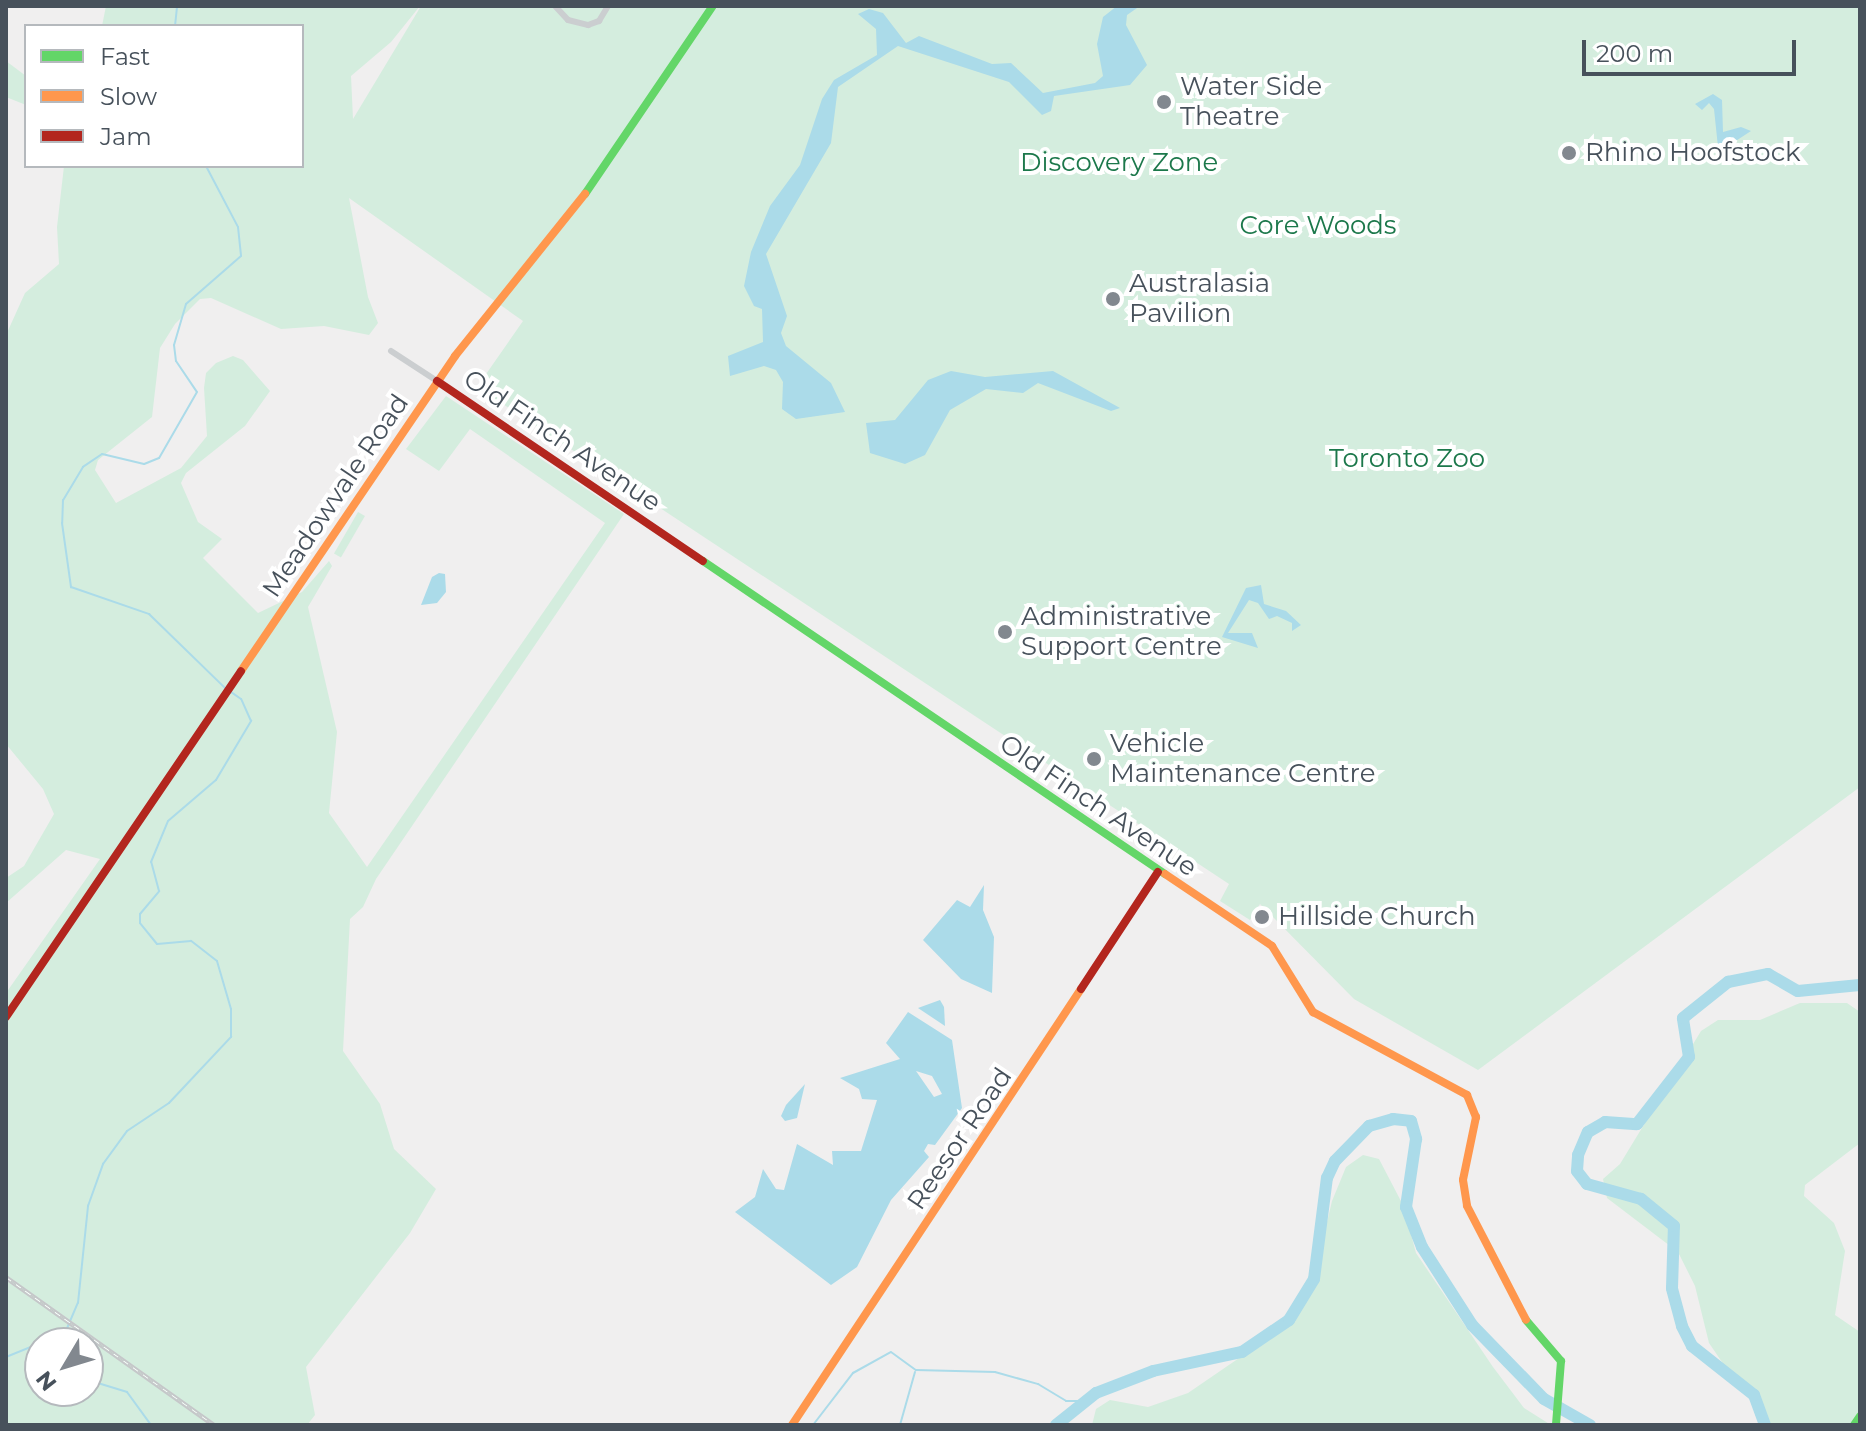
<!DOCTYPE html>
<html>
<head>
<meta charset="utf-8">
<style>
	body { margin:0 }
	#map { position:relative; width:1866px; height:1431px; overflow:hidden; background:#f0efef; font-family:Montserrat,sans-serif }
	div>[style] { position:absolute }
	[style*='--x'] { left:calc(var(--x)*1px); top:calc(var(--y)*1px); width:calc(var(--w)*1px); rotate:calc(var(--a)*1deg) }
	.green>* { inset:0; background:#d4edde; transform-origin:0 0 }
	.water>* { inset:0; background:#abdbe9 }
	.stream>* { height:2px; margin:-1px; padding:0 1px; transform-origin:1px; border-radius:1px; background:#abdbe9 }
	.river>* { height:12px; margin:-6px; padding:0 6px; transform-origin:6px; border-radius:6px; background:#abdbe9 }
	.street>* { height:6px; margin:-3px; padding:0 3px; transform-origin:3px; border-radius:3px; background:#cbced0 }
	.fast>* { height:8px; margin:-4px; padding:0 4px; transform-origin:4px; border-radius:4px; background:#63d668 }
	.slow>* { height:8px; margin:-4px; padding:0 4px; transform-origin:4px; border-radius:4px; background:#ff974d }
	.jam>* { height:8px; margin:-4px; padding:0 4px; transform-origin:4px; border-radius:4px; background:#b3261e }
	.rail>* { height:5px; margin-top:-2.5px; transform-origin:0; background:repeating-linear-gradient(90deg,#fff 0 6px,#c5c7c9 0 12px); box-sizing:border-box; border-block:2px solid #c5c7c9 }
	.dots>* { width:22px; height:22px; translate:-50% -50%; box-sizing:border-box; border:4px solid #fff; border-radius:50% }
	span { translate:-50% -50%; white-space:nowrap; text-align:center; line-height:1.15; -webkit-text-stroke:8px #fff; paint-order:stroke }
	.poi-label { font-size:26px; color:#47515b }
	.left { translate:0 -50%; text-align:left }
	.park-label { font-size:26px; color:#1c784b }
	.street-label { font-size:26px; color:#47515b }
	.frame { position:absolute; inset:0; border:8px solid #47515b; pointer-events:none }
	.legend { position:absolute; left:24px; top:24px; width:280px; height:144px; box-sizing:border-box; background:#fff; border:2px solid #b5b9bd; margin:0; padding:10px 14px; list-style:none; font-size:24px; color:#47515b }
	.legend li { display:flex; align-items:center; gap:16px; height:40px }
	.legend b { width:40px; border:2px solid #b5b9bd }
	.north { position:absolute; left:24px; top:1327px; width:80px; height:80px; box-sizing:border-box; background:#fff; border:2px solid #b5b9bd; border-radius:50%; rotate:232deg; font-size:22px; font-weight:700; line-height:32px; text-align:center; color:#47515b }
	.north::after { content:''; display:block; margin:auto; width:28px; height:36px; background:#82888f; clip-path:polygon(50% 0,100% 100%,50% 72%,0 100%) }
	.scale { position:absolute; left:1582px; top:40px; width:214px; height:36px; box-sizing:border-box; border:4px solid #47515b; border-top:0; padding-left:10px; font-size:24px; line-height:28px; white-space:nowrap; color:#47515b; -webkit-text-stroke:6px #fff; paint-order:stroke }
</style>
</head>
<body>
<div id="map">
	<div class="green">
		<i style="clip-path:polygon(evenodd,106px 6px,420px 6px,391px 42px,351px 76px,353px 119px,421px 6px,1860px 6px,1860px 787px,1478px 1070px,1354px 999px,1260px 904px,1250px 920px,1220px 901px,1229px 884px,477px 387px,523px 321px,349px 198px,368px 297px,378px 323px,369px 335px,324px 326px,281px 329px,211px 298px,200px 299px,175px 324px,160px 348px,152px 417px,98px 460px,95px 470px,116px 503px,181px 468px,207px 436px,204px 388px,206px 373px,216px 363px,233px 356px,243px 360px,270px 391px,245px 426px,186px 473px,181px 483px,198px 522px,222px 539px,203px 558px,258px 613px,302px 592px,329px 561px,332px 566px,308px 607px,337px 732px,329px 813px,367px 867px,605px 523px,470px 429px,439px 471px,406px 449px,446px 396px,624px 514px,376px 879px,363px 907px,350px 919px,343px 1051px,380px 1104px,394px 1149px,436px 1189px,410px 1233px,306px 1367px,315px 1415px,307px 1425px,6px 1425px,6px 993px,100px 859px,66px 850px,6px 903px,6px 878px,24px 866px,54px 814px,43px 789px,6px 744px,6px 335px,25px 293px,59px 264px,57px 227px,64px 166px,302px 166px,302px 26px,102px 26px,106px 6px,40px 1343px,88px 1343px,88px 1391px,40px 1391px,40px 1343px)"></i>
		<i style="clip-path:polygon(6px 61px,26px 76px,26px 105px,6px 97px)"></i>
		<i style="left:358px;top:512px;width:8px;height:48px;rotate:30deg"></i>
		<i style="clip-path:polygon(1800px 1003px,1847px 1003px,1860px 1012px,1860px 1143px,1805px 1185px,1804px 1196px,1834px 1223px,1845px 1251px,1835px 1315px,1860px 1332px,1860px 1425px,1766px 1425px,1764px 1407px,1737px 1384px,1709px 1343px,1695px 1286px,1678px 1252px,1607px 1198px,1603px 1179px,1620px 1164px,1701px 1031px,1718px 1020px,1760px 1020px)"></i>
		<i style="clip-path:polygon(1363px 1155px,1379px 1159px,1403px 1205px,1416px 1253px,1493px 1367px,1524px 1408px,1551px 1425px,1092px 1425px,1096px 1409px,1110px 1400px,1148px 1407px,1188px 1393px,1293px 1321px,1312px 1286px,1332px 1201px,1346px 1167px)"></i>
	</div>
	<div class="water">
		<i style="clip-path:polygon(1117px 6px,1140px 6px,1127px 15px,1126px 25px,1147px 65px,1130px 85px,1054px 96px,1051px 111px,1042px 115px,1009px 82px,898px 46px,838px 87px,831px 143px,766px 254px,787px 316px,781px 333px,786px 346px,831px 383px,845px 412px,796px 419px,782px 409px,783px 382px,776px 370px,764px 366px,730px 376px,728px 356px,763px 342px,762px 309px,754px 306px,744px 286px,751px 252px,770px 206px,800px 165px,822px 99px,834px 80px,877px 55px,876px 29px,858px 14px,869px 9px,883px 13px,906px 43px,919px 36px,992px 64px,1011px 63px,1043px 93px,1095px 83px,1103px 76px,1097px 44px,1103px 17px)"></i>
		<i style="clip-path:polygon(1713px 94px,1722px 100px,1723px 132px,1741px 127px,1751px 131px,1725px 148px,1718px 147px,1714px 109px,1709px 103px,1702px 110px,1695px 104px)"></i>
		<i style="clip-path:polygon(951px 371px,985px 377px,1053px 371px,1120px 408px,1111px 411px,1038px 383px,1023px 393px,986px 389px,950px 410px,925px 455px,905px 464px,870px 453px,866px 423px,895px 420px,928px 380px)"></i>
		<i style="clip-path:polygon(439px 573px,445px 574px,446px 592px,437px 603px,421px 605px,432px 577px)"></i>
		<i style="clip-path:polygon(1261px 585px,1264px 604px,1286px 611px,1301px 625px,1292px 631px,1292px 623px,1277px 616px,1269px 619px,1258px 603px,1249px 600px,1228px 633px,1252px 633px,1258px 648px,1222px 637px,1246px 588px)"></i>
		<i style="clip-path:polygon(984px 885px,983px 910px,994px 937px,992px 993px,961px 979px,923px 940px,957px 900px,970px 907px)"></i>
		<i style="clip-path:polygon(940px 1000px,944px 1007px,945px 1026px,918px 1008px)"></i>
		<i style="clip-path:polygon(evenodd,908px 1012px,952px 1040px,962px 1108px,935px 1145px,928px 1144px,924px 1151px,929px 1157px,891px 1200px,857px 1267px,831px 1285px,735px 1212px,755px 1197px,763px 1169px,776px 1189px,784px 1190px,797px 1144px,833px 1165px,832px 1151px,861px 1151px,877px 1100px,862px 1099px,859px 1089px,840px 1078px,900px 1059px,886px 1043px,908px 1012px,916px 1071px,932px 1076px,942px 1094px,934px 1097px,916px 1071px)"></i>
		<i style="clip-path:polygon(805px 1084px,797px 1118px,785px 1121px,781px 1116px,786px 1105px)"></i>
	</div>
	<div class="stream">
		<i style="--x:175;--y:26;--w:20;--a:-84"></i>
		<i style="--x:206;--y:166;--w:69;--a:62.3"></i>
		<i style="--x:238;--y:227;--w:29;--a:84"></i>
		<i style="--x:241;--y:256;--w:73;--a:138.9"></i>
		<i style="--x:186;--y:304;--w:43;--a:106.3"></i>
		<i style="--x:174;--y:345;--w:16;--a:83"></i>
		<i style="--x:176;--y:361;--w:37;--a:56"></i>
		<i style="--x:197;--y:392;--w:76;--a:119.9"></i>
		<i style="--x:159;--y:458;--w:16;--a:158"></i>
		<i style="--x:144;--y:464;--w:43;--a:-166.6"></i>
		<i style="--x:102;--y:454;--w:23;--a:146"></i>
		<i style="--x:83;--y:467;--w:39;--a:121"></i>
		<i style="--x:63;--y:500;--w:23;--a:92"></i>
		<i style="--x:62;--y:523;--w:65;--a:82"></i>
		<i style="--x:71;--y:587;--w:83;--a:19.1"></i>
		<i style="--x:149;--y:614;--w:107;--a:44.2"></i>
		<i style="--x:6;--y:1357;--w:64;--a:-22.1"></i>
		<i style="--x:65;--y:1333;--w:33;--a:-67"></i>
		<i style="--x:78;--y:1303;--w:98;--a:-84.1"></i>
		<i style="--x:88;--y:1206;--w:45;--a:-70.3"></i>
		<i style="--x:103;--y:1164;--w:41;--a:-54"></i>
		<i style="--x:127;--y:1131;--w:50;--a:-33.7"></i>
		<i style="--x:169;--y:1103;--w:91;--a:-46.8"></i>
		<i style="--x:231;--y:1037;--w:28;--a:-90"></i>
		<i style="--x:231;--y:1009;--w:50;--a:-106.3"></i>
		<i style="--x:217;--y:961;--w:33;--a:-142"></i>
		<i style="--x:191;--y:941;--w:34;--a:175"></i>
		<i style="--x:157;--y:944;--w:27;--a:-129"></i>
		<i style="--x:140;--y:923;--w:9;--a:-90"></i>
		<i style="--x:140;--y:914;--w:30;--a:-50"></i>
		<i style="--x:159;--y:891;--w:30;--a:-105"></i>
		<i style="--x:151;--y:862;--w:44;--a:-67.5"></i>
		<i style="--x:168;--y:821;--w:63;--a:-40.5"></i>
		<i style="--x:216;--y:780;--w:69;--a:-59.3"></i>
		<i style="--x:251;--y:721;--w:24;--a:-114"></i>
		<i style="--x:241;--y:699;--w:12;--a:-145"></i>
		<i style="--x:88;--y:1380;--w:41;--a:17.1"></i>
		<i style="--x:127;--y:1392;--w:41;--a:54"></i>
		<i style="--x:813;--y:1425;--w:66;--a:-52.4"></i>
		<i style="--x:853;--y:1373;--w:43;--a:-28.9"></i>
		<i style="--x:891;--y:1352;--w:31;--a:36"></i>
		<i style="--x:916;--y:1370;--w:79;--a:1.5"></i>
		<i style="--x:995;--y:1372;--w:45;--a:15.6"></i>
		<i style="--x:1038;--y:1384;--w:33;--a:31"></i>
		<i style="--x:1066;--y:1401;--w:19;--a:0"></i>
		<i style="--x:900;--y:1425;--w:55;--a:-74.2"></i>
	</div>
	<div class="river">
		<i style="--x:1056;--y:1425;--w:51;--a:-38.7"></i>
		<i style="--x:1096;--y:1393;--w:61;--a:-21.1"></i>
		<i style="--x:1153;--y:1371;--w:91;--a:-12.1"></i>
		<i style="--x:1242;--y:1352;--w:57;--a:-34.2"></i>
		<i style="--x:1289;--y:1320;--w:48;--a:-58.6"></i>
		<i style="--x:1314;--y:1279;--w:102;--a:-82.7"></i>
		<i style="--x:1327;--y:1178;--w:19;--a:-65"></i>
		<i style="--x:1335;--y:1161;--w:49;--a:-45.8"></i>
		<i style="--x:1369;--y:1126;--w:25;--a:-16"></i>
		<i style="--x:1393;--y:1119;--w:18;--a:6"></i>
		<i style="--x:1411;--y:1121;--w:19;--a:74"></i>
		<i style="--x:1416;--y:1139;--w:69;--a:98.4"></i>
		<i style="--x:1406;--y:1207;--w:43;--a:68.2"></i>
		<i style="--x:1422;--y:1247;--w:93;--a:57.3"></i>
		<i style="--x:1472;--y:1325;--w:103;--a:45.8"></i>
		<i style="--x:1544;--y:1399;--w:53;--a:29.5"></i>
		<i style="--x:1765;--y:1425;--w:32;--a:-110"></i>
		<i style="--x:1754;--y:1395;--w:79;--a:-141.7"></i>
		<i style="--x:1692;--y:1346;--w:22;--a:-117"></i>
		<i style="--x:1682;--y:1326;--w:39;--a:-105"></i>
		<i style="--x:1672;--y:1288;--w:62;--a:-88.2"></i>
		<i style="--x:1674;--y:1226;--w:43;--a:-140.7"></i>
		<i style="--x:1641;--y:1199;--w:56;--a:-164.5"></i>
		<i style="--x:1587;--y:1184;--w:16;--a:-128"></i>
		<i style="--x:1577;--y:1171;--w:16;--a:-86"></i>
		<i style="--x:1578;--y:1155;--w:25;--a:-67"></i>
		<i style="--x:1588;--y:1132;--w:20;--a:-30"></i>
		<i style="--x:1605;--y:1122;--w:32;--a:4"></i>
		<i style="--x:1637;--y:1124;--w:85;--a:-52.2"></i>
		<i style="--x:1689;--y:1057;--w:39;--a:-99"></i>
		<i style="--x:1683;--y:1018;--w:58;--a:-38.7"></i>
		<i style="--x:1728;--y:982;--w:41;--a:-11.3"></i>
		<i style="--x:1768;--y:974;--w:34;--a:30"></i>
		<i style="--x:1798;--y:991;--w:62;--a:-5.5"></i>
	</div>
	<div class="street">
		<i style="--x:555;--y:6;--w:19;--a:47"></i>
		<i style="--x:568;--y:20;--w:21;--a:14"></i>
		<i style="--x:588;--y:25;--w:12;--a:-20"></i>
		<i style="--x:599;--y:21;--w:17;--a:-59"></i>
		<i style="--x:391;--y:351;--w:55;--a:33.1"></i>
	</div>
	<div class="fast">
		<i style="--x:585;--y:194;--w:227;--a:-55.8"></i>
		<i style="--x:703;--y:561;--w:558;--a:34.12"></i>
		<i style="--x:1526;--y:1320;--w:54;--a:49.5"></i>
		<i style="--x:1561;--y:1361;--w:64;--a:94.5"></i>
		<i style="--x:1854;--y:1425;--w:11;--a:-56"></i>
	</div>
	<div class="slow">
		<i style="--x:241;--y:671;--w:381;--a:-55.8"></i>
		<i style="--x:455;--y:356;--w:208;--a:-51.3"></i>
		<i style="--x:1165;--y:874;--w:129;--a:33.9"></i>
		<i style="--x:1272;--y:946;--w:78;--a:58.2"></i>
		<i style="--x:1313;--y:1012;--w:175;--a:28.3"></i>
		<i style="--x:1467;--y:1095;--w:24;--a:68"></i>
		<i style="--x:1476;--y:1117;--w:64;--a:101.7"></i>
		<i style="--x:1463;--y:1180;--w:26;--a:81"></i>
		<i style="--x:1467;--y:1206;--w:128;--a:62.6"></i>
		<i style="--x:792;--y:1425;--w:523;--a:-56.46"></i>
	</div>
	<div class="jam">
		<i style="--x:437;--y:381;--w:321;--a:34.1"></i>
		<i style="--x:1081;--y:989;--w:140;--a:-56.7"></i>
		<i style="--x:6;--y:1017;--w:418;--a:-55.8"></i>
	</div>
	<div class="rail">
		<i style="--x:6;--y:1277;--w:255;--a:35.4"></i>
	</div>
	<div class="dots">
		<i style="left:1164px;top:102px;background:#82888f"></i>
		<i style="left:1569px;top:153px;background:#82888f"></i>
		<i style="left:1113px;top:299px;background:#82888f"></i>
		<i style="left:1005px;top:632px;background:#82888f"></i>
		<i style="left:1094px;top:759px;background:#82888f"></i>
		<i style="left:1262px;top:917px;background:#82888f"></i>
	</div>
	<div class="poi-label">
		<span class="left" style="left:1180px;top:102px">Water Side<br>Theatre</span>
		<span class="left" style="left:1585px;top:153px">Rhino Hoofstock</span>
		<span class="left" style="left:1129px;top:299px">Australasia<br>Pavilion</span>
		<span class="left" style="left:1021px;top:632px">Administrative<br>Support Centre</span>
		<span class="left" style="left:1110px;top:759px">Vehicle<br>Maintenance Centre</span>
		<span class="left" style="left:1278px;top:917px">Hillside Church</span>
	</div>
	<div class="park-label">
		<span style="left:1119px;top:163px">Discovery Zone</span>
		<span style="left:1318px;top:226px">Core Woods</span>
		<span style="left:1407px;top:459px">Toronto Zoo</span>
	</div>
	<div class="street-label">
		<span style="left:562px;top:441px;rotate:34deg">Old Finch Avenue</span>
		<span style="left:336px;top:496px;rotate:-56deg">Meadowvale Road</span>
		<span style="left:1098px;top:806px;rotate:34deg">Old Finch Avenue</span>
		<span style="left:960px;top:1139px;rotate:-56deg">Reesor Road</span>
	</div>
	<div class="frame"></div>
	<ul class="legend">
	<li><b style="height:10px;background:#63d668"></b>Fast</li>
	<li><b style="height:10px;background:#ff974d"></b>Slow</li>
	<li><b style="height:10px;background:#b3261e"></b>Jam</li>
	</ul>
	<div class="north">N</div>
	<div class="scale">200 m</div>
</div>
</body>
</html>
